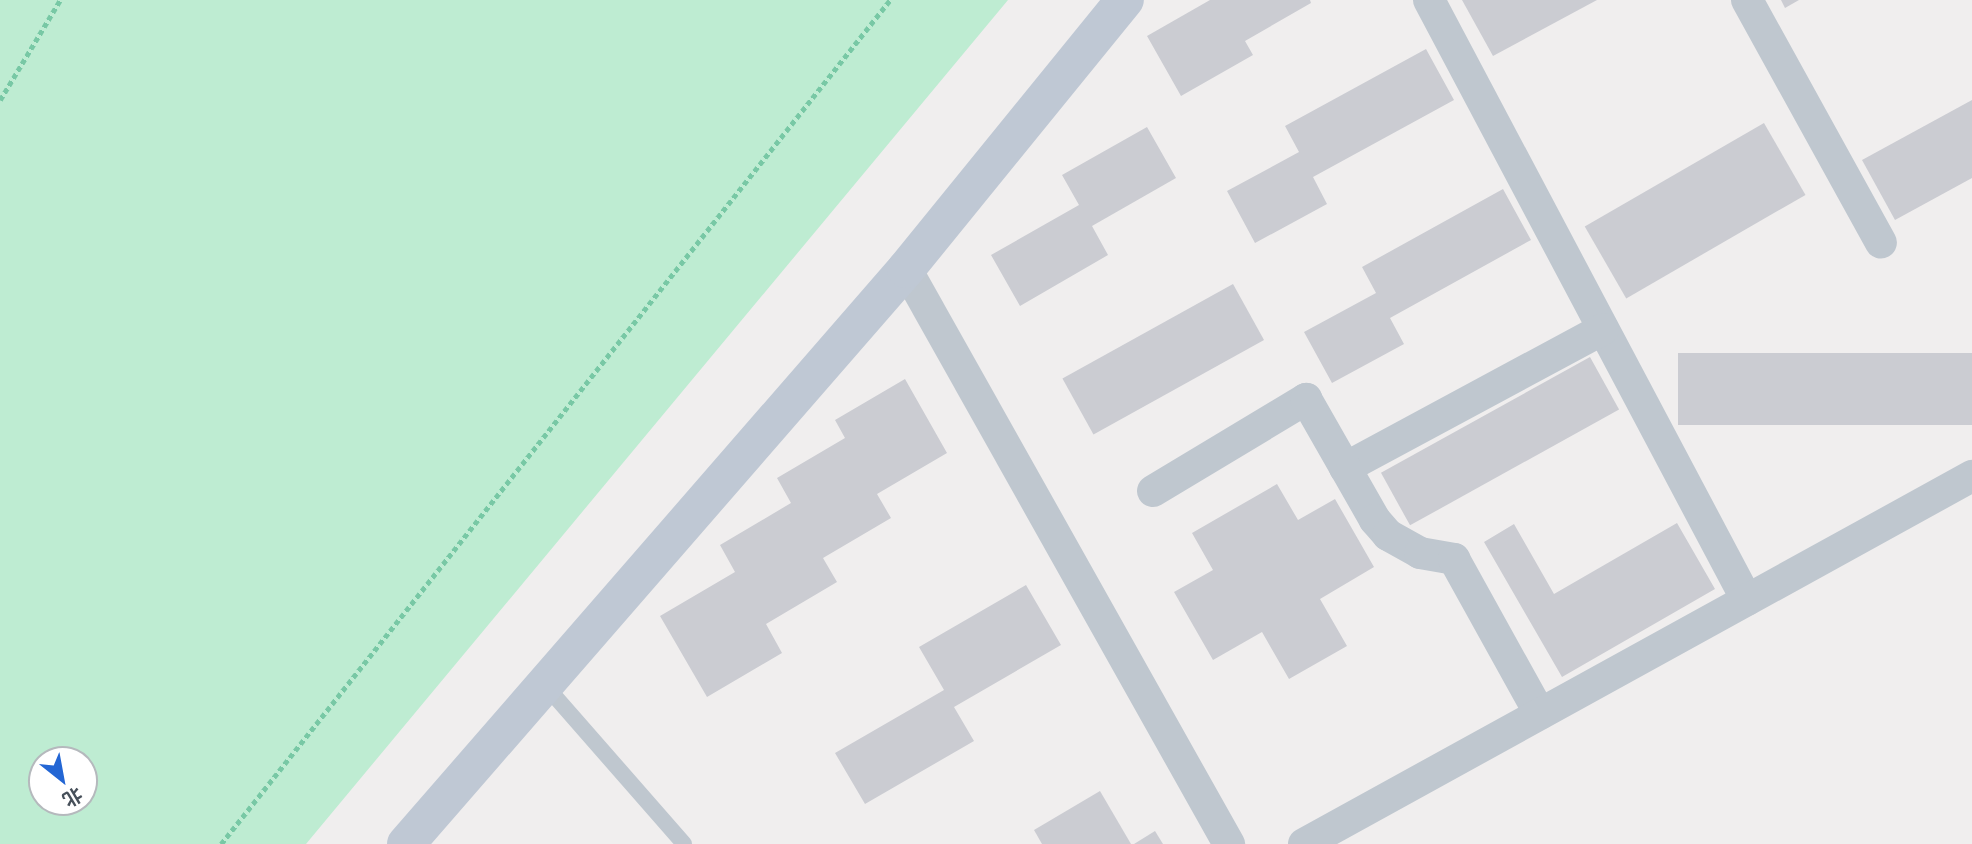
<!DOCTYPE html>
<html>
<head>
<meta charset="utf-8">
<style>
	body { margin:0 }
	#map { position:relative; width:1972px; height:844px; overflow:hidden; background:#f0eeee; font-family:"Asap Condensed","Noto Sans SC",sans-serif }
	div>[style] { position:absolute }
	[style*='--x'] { left:calc(var(--x)*1px); top:calc(var(--y)*1px); width:calc(var(--w)*1px); rotate:calc(var(--a)*1deg) }
	.green>* { inset:0; background:#beecd2 }
	.building>* { inset:0; background:#cbccd2; transform-origin:0 0 }
	.path>* { height:4.5px; margin-top:-2.25px; transform-origin:0; background:repeating-linear-gradient(90deg,#78c8a5 0 5px,transparent 0 8.5px) }
	.lane>* { height:16px; margin:-8px; padding:0 8px; transform-origin:8px; border-radius:8px; background:#bfc7cf }
	.street>* { height:32px; margin:-16px; padding:0 16px; transform-origin:16px; border-radius:16px; background:#bfc7cf }
	.secondary>* { height:38px; margin:-19px; padding:0 19px; transform-origin:19px; border-radius:19px; background:#bfc8d4 }
	span { translate:-50% -50%; white-space:nowrap; text-align:center; line-height:1.15; -webkit-text-stroke:7px #fff; paint-order:stroke }
	.north { position:absolute; left:28px; top:746px; width:70px; height:70px; box-sizing:border-box; background:#fff; border:2px solid #b5b9bd; border-radius:50%; rotate:149deg; font-size:19px; font-weight:700; line-height:28px; text-align:center; color:#47505a }
	.north::after { content:''; display:block; margin:auto; width:24px; height:32px; background:#2366d4; clip-path:polygon(50% 0,100% 100%,50% 72%,0 100%) }
</style>
</head>
<body>
<div id="map">
	<div class="green">
		<i style="clip-path:polygon(evenodd,0 0,1008px 0,306px 844px,0 844px,0 0,42px 760px,84px 760px,84px 802px,42px 802px,42px 760px)"></i>
	</div>
	<div class="building">
		<i style="clip-path:polygon(1210px 0,1310px 0,1311px 3px,1245px 41px,1253px 55px,1181px 96px,1147px 36px)"></i>
		<i style="clip-path:polygon(1462px 0,1597px 0,1493px 56px)"></i>
		<i style="clip-path:polygon(1781px 0,1799px 0,1785px 8px)"></i>
		<i style="clip-path:polygon(1426px 49px,1454px 100px,1313px 177px,1327px 204px,1255px 243px,1227px 191px,1299px 152px,1285px 126px)"></i>
		<i style="clip-path:polygon(1972px 100px,1972px 178px,1895px 220px,1862px 160px)"></i>
		<i style="left:1764px;top:123px;width:83px;height:207px;rotate:60deg"></i>
		<i style="clip-path:polygon(1147px 127px,1176px 178px,1092px 226px,1108px 255px,1020px 306px,991px 255px,1079px 205px,1062px 175px)"></i>
		<i style="clip-path:polygon(1503px 189px,1531px 240px,1390px 318px,1404px 344px,1332px 383px,1304px 332px,1376px 293px,1362px 267px)"></i>
		<i style="left:1233px;top:284px;width:64px;height:195px;rotate:61deg"></i>
		<i style="left:1972px;top:353px;width:72px;height:294px;rotate:90deg"></i>
		<i style="left:1590px;top:357px;width:60px;height:239px;rotate:61deg"></i>
		<i style="clip-path:polygon(905px 379px,947px 453px,877px 494px,891px 518px,823px 558px,837px 582px,766px 624px,782px 653px,707px 697px,660px 616px,735px 572px,720px 545px,791px 503px,777px 478px,845px 438px,835px 420px)"></i>
		<i style="clip-path:polygon(1277px 484px,1298px 520px,1335px 499px,1374px 567px,1320px 599px,1347px 646px,1289px 679px,1262px 632px,1213px 660px,1174px 592px,1213px 570px,1192px 533px)"></i>
		<i style="clip-path:polygon(1677px 523px,1715px 589px,1562px 677px,1484px 542px,1514px 524px,1554px 594px)"></i>
		<i style="clip-path:polygon(1026px 585px,1061px 645px,954px 707px,974px 741px,865px 804px,835px 753px,944px 690px,919px 647px)"></i>
		<i style="clip-path:polygon(1100px 791px,1131px 844px,1042px 844px,1034px 830px)"></i>
		<i style="clip-path:polygon(1155px 831px,1163px 844px,1134px 844px)"></i>
	</div>
	<div class="path">
		<i style="--x:0;--y:100;--w:117;--a:-59"></i>
		<i style="--x:221;--y:844;--w:1077;--a:-51.6"></i>
	</div>
	<div class="lane">
		<i style="--x:545;--y:685;--w:211;--a:48.8"></i>
	</div>
	<div class="street">
		<i style="--x:1429;--y:0;--w:679;--a:62.08"></i>
		<i style="--x:1747;--y:0;--w:277;--a:61.1"></i>
		<i style="--x:906;--y:269;--w:660;--a:60.68"></i>
		<i style="--x:1345;--y:468;--w:293;--a:-28.3"></i>
		<i style="--x:1153;--y:491;--w:179;--a:-31"></i>
		<i style="--x:1306;--y:399;--w:139;--a:60.3"></i>
		<i style="--x:1375;--y:520;--w:20;--a:49"></i>
		<i style="--x:1388;--y:535;--w:37;--a:29"></i>
		<i style="--x:1420;--y:553;--w:35;--a:10"></i>
		<i style="--x:1454;--y:559;--w:177;--a:61"></i>
		<i style="--x:1304;--y:844;--w:763;--a:-28.85"></i>
	</div>
	<div class="secondary">
		<i style="--x:406;--y:844;--w:762;--a:-48.99"></i>
		<i style="--x:906;--y:269;--w:347;--a:-50.9"></i>
	</div>
	<div class="north">北</div>
</div>
</body>
</html>
